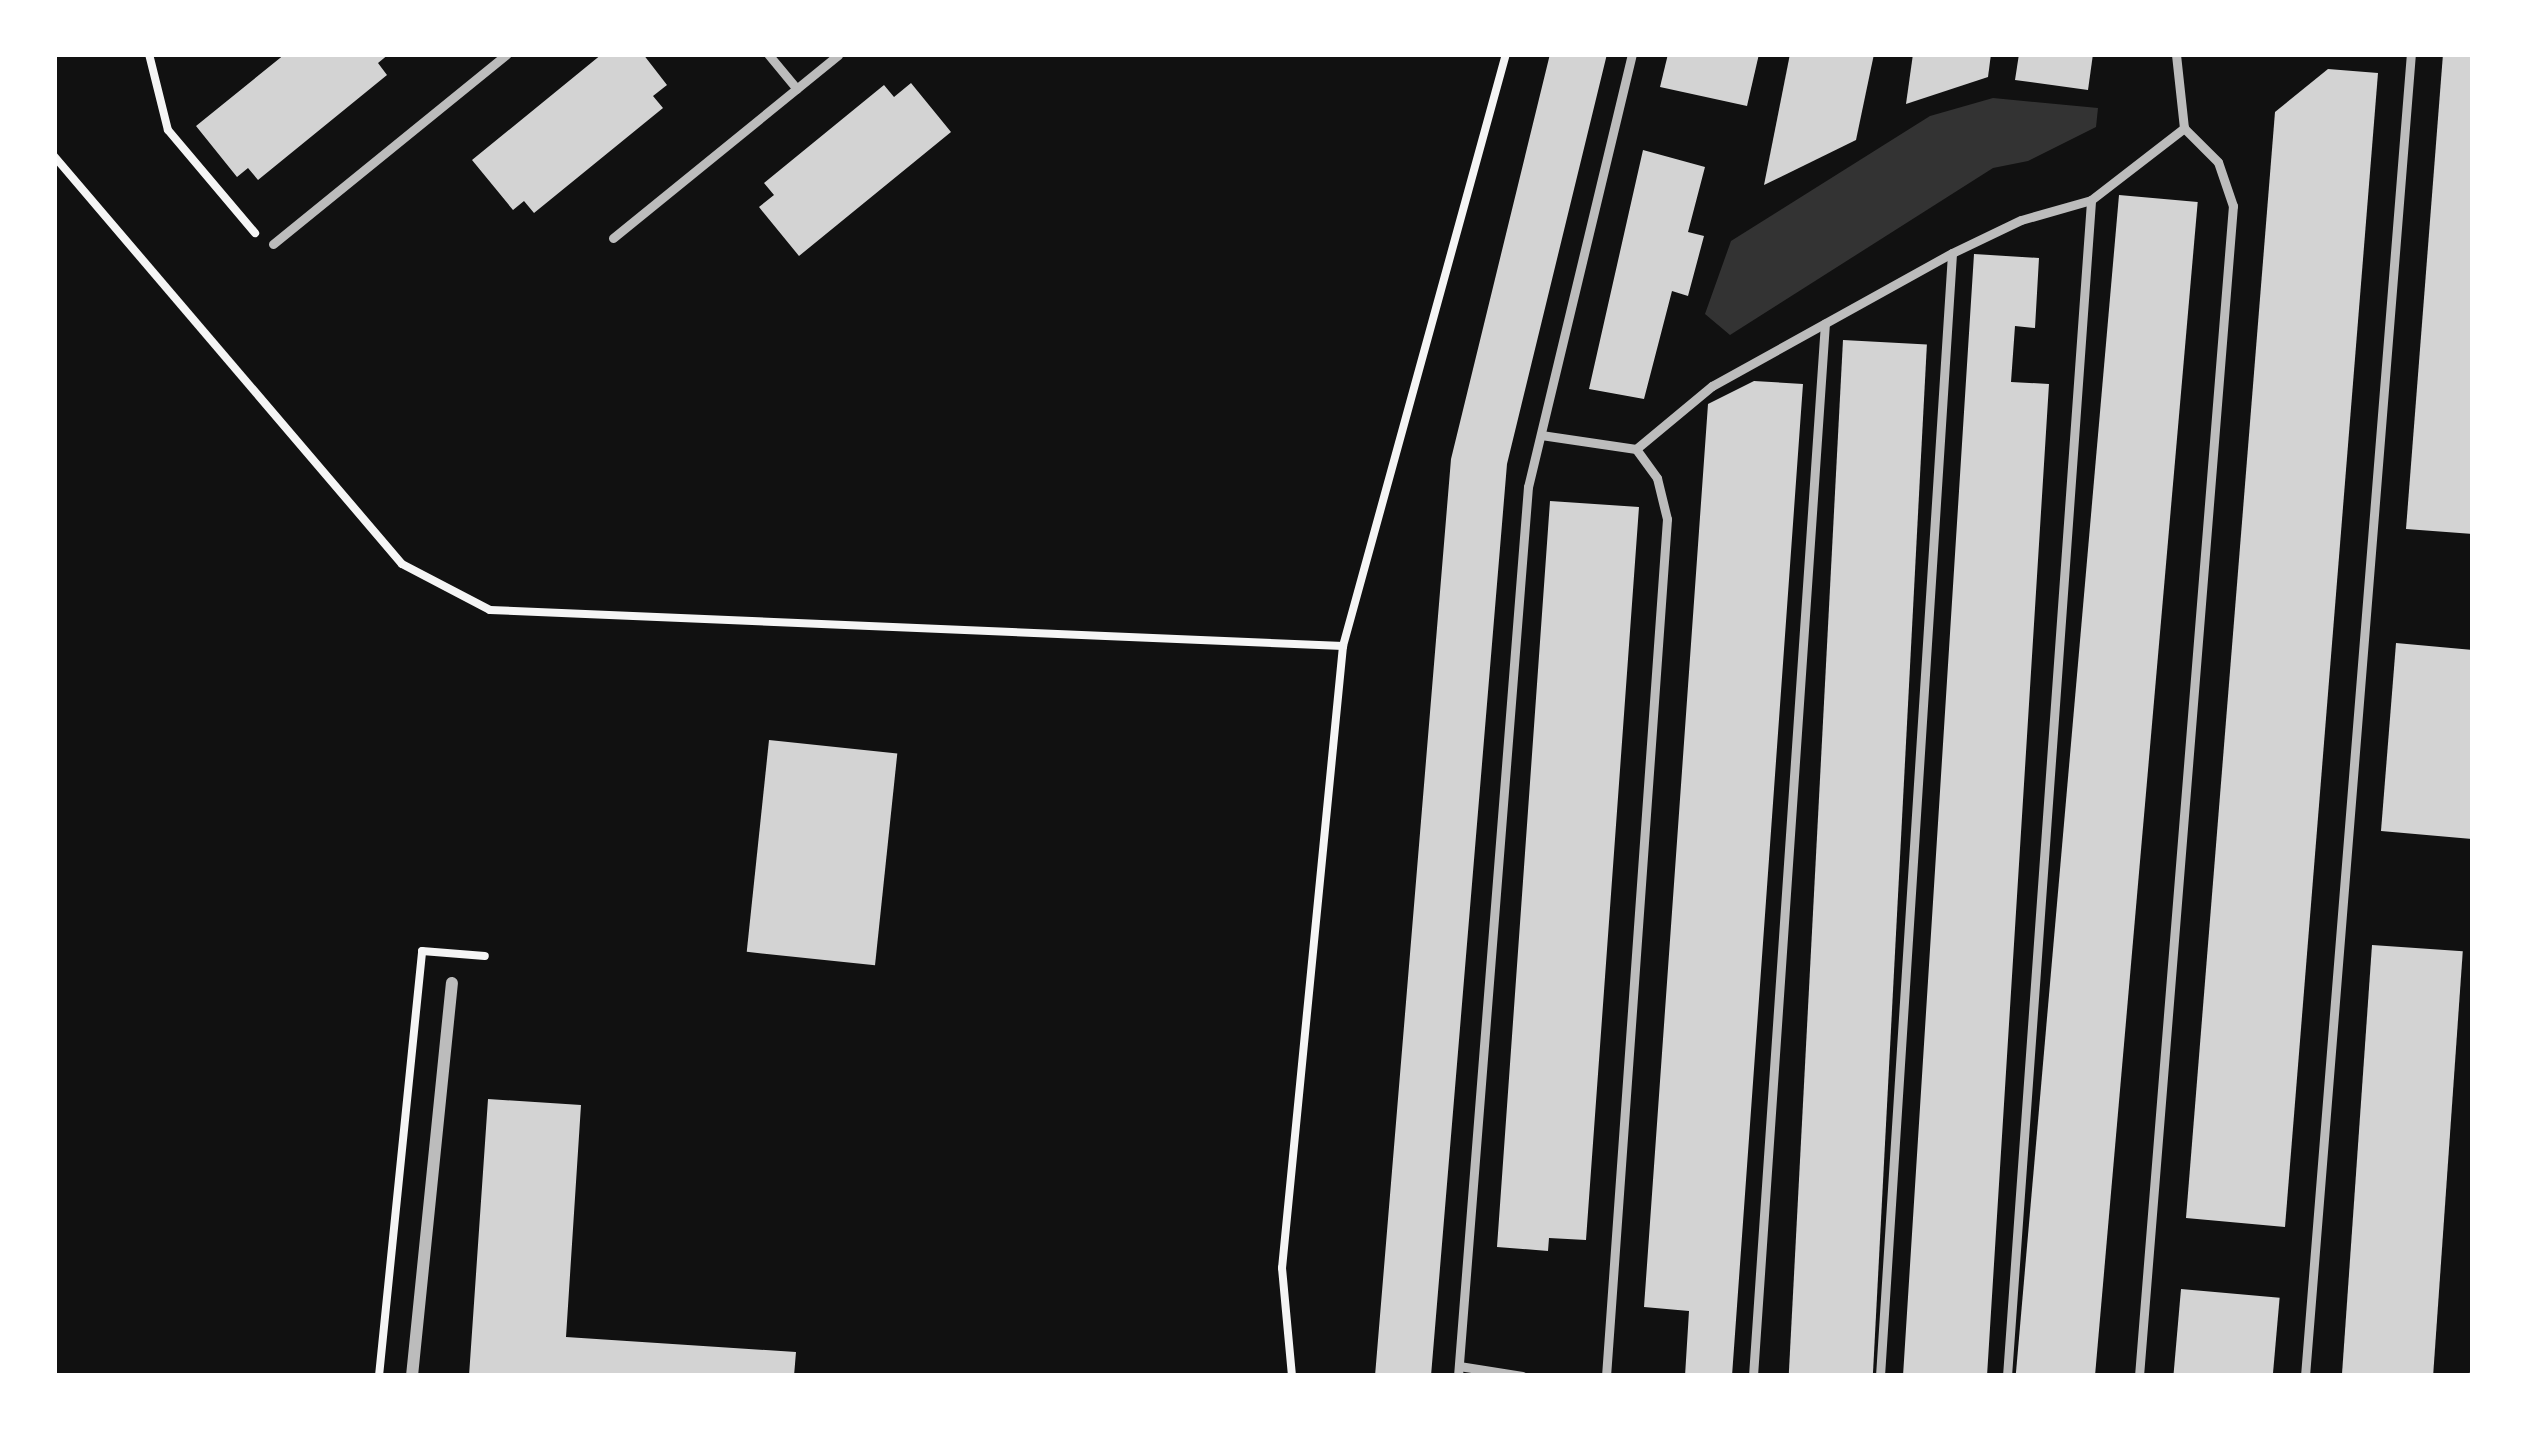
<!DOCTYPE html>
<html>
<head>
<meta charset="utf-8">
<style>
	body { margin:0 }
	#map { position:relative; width:2527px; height:1430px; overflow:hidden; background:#111; font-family:"Open Sans",sans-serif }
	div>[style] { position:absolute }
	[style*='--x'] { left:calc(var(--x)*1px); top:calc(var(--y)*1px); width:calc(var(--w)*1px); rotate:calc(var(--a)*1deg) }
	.water>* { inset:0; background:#333 }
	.building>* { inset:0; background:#d3d3d3; transform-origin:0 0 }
	.path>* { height:8px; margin:-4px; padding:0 4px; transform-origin:4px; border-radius:4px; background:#f5f5f5 }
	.service>* { height:9px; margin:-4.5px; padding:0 4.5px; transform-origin:4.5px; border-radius:4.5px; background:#bcbcbc }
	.minor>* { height:12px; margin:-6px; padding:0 6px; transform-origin:6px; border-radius:6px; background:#bcbcbc }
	span { translate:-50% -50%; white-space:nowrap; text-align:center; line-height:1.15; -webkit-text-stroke:12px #fff; paint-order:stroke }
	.frame { position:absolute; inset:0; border:57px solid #fff; pointer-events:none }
</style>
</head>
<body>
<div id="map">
	<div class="water">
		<i style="clip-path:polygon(1993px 98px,2098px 108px,2096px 127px,2028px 161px,1993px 168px,1730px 335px,1705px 314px,1731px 241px,1930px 116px)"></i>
	</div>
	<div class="building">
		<i style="clip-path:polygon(285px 54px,389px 54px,378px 63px,387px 75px,258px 180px,248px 168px,237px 177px,196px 126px)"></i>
		<i style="clip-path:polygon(602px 54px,643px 54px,667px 85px,653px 96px,663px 108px,534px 213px,524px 201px,513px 210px,472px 160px)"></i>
		<i style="clip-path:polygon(1550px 54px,1607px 54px,1507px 464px,1431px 1376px,1375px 1376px,1451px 459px)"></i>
		<i style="clip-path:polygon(1668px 54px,1759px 54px,1747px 106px,1660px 87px)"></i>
		<i style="clip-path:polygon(1790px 54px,1874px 54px,1856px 140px,1764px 185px)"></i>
		<i style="clip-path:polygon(1913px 54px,1991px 54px,1988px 77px,1906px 104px)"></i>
		<i style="clip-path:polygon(2019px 54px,2093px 54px,2088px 90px,2015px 80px)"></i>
		<i style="clip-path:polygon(2443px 54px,2473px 54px,2473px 534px,2406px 529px)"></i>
		<i style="clip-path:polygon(2328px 69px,2378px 73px,2285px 1227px,2186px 1218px,2275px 112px)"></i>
		<i style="clip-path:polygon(911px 83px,951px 132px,799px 256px,759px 207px,774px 195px,764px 183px,884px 85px,894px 97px)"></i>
		<i style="clip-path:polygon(1643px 150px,1705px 167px,1688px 232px,1704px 236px,1688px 296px,1672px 291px,1644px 399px,1589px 389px)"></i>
		<i style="left:2119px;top:195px;width:79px;height:1185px;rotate:5deg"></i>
		<i style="clip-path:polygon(1974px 254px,2039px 258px,2035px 328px,2015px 326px,2011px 382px,2049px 384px,1987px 1376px,1903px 1376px)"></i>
		<i style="left:1843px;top:340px;width:84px;height:1038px;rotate:3deg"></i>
		<i style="clip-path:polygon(1754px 381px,1803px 384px,1732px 1376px,1685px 1376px,1689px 1311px,1644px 1307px,1708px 404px)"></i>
		<i style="clip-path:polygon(1550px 501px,1639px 507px,1586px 1240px,1549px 1238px,1548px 1251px,1497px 1247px)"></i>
		<i style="clip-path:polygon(2396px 643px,2473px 650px,2472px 839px,2381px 831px)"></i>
		<i style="left:769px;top:740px;width:129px;height:213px;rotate:6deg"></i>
		<i style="left:2372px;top:945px;width:91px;height:432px;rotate:4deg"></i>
		<i style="clip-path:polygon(488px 1099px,581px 1105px,566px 1337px,796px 1352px,794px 1376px,469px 1376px)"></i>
		<i style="left:2181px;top:1289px;width:99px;height:87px;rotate:5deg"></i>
	</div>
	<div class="path">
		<i style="--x:149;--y:54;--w:78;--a:76"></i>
		<i style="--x:168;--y:130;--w:135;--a:49.8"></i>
		<i style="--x:54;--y:156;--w:536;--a:49.54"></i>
		<i style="--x:402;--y:564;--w:99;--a:27.6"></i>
		<i style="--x:490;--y:610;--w:854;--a:2.42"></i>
		<i style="--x:1343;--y:646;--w:625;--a:95.6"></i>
		<i style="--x:1282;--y:1268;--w:108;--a:84.7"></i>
		<i style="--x:1343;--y:646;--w:614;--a:-74.61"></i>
		<i style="--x:379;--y:1376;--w:427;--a:-84.2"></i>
		<i style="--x:422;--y:951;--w:63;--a:4.5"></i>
	</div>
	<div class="service">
		<i style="--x:768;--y:54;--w:45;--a:50.4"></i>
		<i style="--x:613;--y:238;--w:290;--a:-39.1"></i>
		<i style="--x:273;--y:244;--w:301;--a:-39.1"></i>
		<i style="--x:1541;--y:435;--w:96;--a:8.4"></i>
		<i style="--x:1636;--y:449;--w:36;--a:54"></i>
		<i style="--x:1657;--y:478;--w:42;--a:76.3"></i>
		<i style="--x:1667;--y:519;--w:859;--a:94.07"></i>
		<i style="--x:1636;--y:449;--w:99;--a:-39.7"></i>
		<i style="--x:1712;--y:386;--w:274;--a:-29"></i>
		<i style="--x:1952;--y:253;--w:76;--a:-25.6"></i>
		<i style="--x:2021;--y:220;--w:73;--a:-15.9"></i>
		<i style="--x:2091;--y:200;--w:118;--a:-37.7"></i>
		<i style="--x:1459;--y:1366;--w:64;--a:9"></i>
		<i style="--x:1458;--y:1376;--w:892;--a:-85.5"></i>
		<i style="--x:1528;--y:487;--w:445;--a:-76.5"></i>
		<i style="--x:1753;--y:1376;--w:1055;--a:-86.09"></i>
		<i style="--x:1880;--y:1376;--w:1125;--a:-86.33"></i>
		<i style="--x:2007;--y:1376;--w:1179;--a:-85.91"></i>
		<i style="--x:2139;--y:1376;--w:1174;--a:-85.41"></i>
		<i style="--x:2233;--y:206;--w:46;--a:-108.8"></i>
		<i style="--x:2218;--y:162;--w:48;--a:-135"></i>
		<i style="--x:2184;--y:128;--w:74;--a:-96.2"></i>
		<i style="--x:2305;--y:1376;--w:1326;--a:-85.42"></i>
		<i style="--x:2473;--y:1376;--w:1;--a:-90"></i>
	</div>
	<div class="minor">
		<i style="--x:412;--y:1376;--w:395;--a:-84.2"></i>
	</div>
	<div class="frame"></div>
</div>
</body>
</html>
